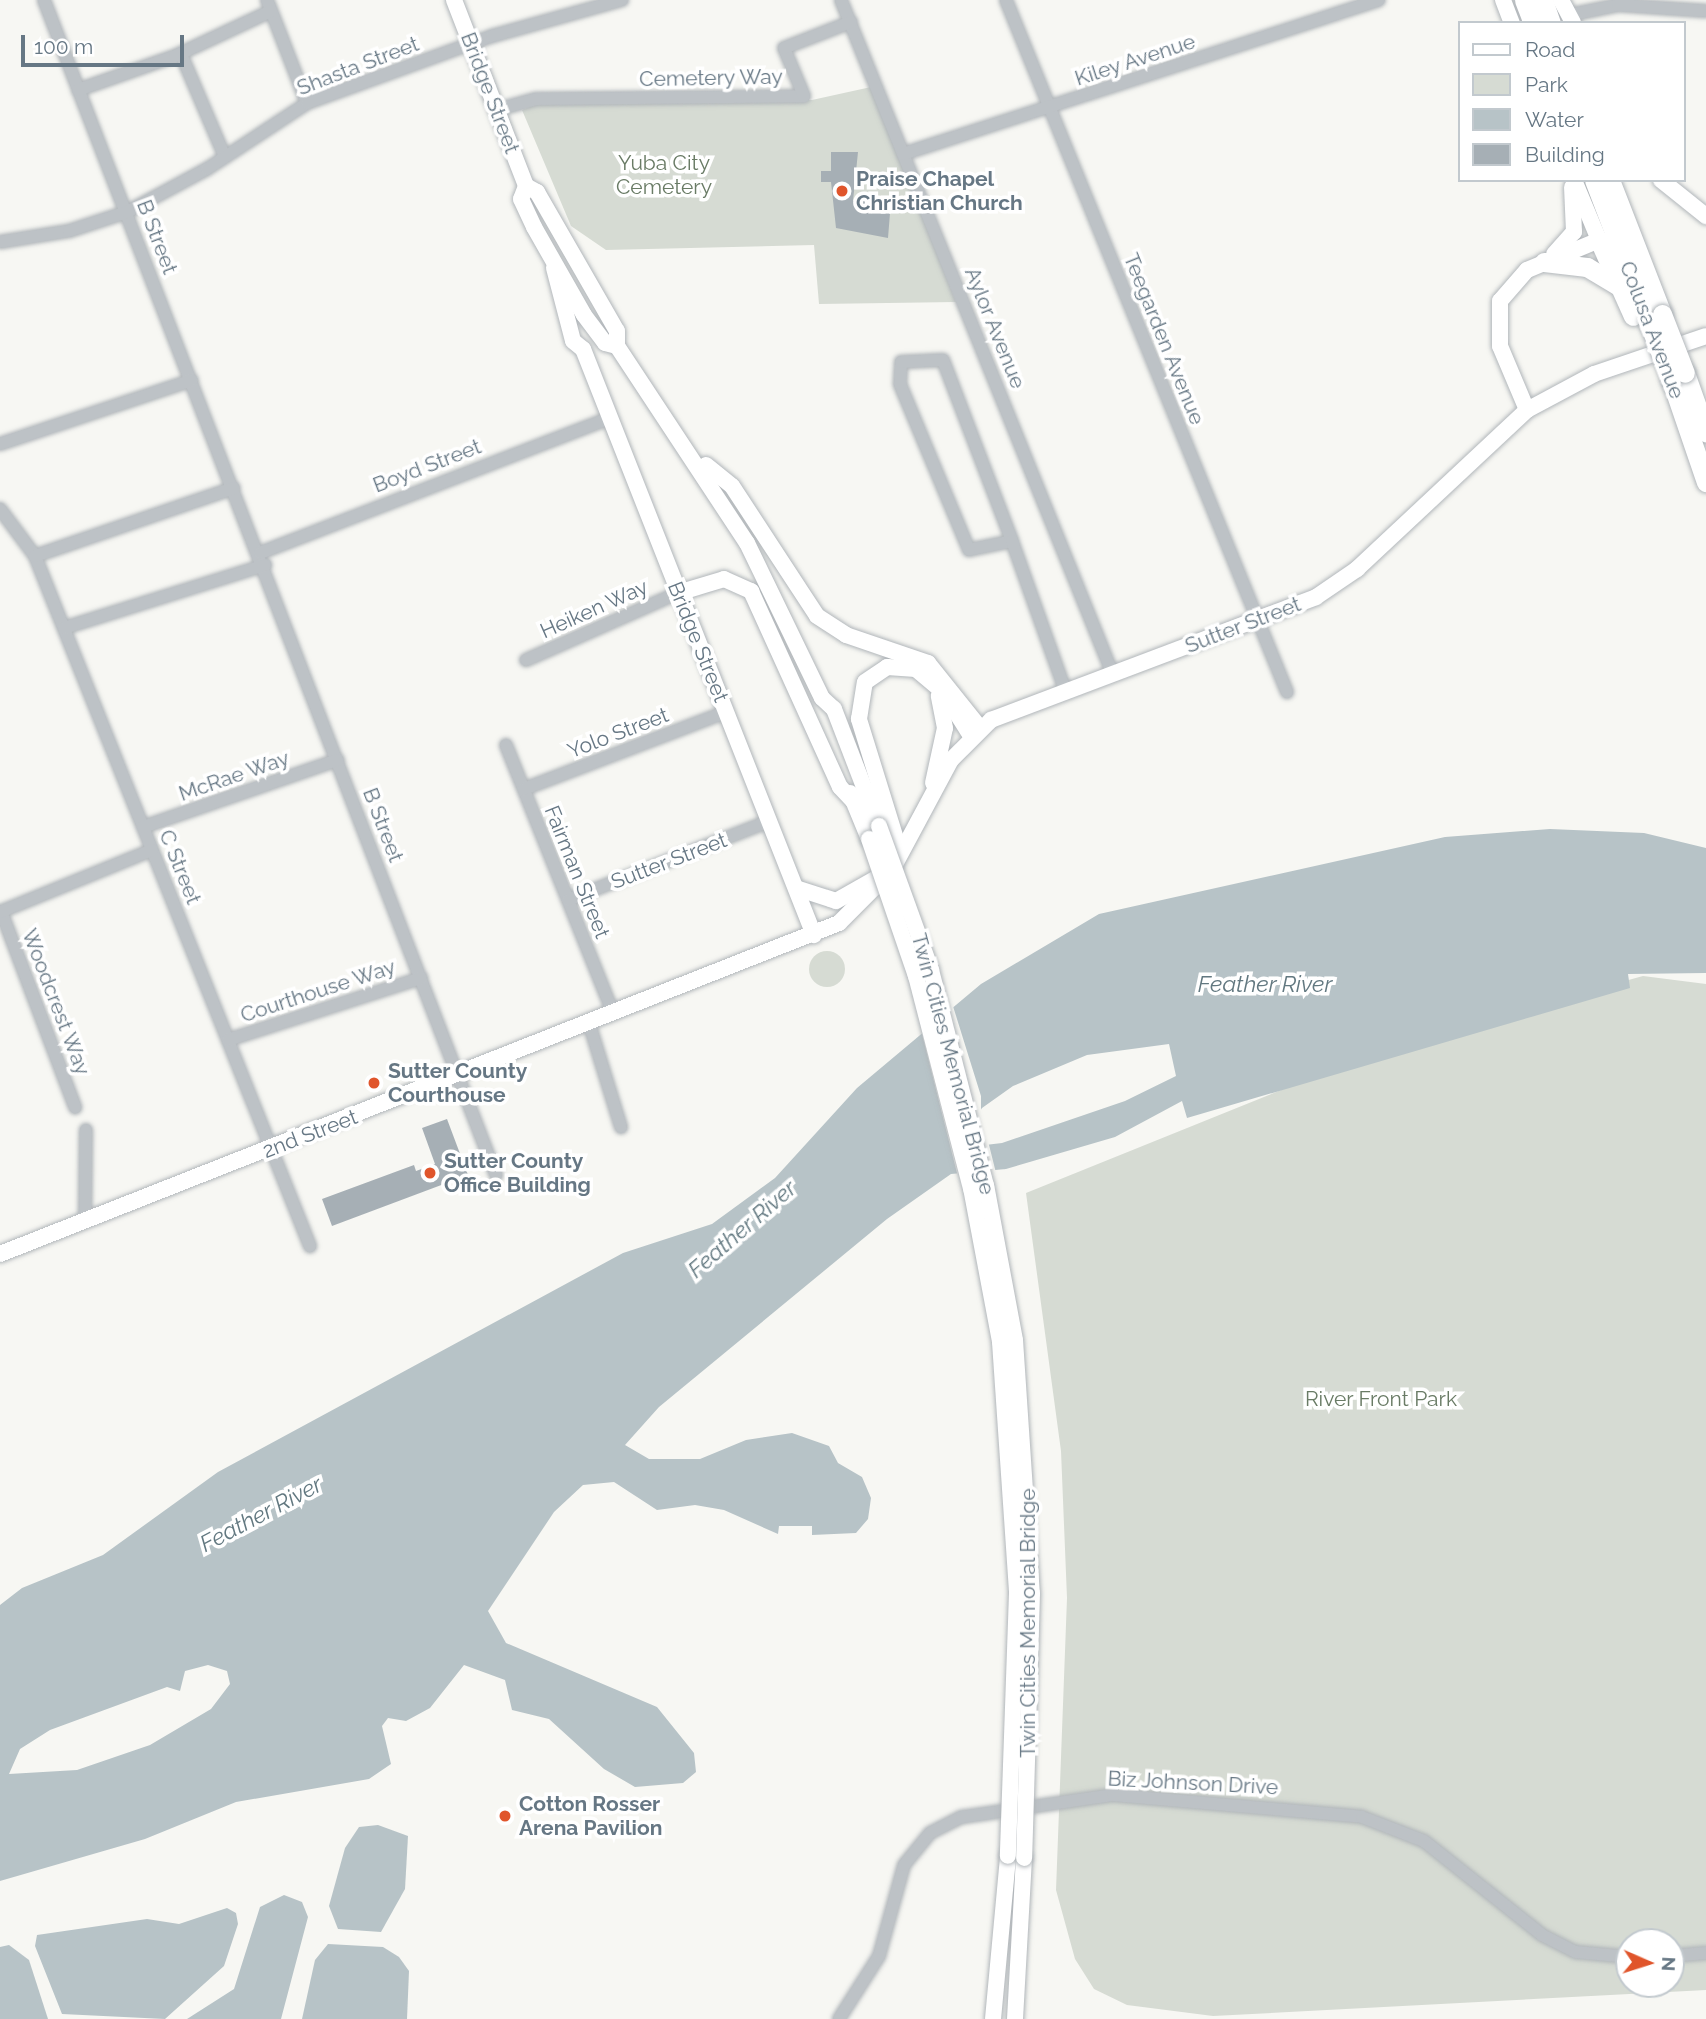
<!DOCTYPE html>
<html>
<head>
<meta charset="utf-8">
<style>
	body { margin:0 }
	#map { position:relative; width:1706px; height:2019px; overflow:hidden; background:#f7f7f3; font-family:Raleway,sans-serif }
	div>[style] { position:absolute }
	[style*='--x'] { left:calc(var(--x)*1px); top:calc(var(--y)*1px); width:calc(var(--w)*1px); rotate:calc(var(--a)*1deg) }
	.green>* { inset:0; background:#d6dbd3 }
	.round { border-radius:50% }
	.water>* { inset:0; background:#b7c3c7 }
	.pier>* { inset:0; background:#f7f7f3 }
	.building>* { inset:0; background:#a6afb5 }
	.roads { filter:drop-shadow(0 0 2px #b1b6ba) drop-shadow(0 0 2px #b1b6ba) }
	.minor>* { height:12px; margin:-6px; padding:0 6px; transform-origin:6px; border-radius:6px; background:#bdc2c6 }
	.major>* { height:16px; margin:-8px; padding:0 8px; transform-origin:8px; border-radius:8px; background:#fff }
	.highway>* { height:19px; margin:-9.5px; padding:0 9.5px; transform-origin:9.5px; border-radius:9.5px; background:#fff }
	.bridges { filter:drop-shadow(0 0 2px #b1b6ba) drop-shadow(0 0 2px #b1b6ba) }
	.major-bridge>* { height:16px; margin:-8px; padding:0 8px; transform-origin:8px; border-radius:8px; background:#fff }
	.highway-bridge>* { height:19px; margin:-9.5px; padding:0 9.5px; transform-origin:9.5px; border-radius:9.5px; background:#fff }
	.dots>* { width:19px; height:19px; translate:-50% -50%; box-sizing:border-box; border:4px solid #fff; border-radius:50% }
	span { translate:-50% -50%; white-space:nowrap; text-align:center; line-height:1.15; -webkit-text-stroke:7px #fff; paint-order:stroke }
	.street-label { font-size:21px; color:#667784 }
	.park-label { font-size:21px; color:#697b65 }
	.poi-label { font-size:21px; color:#667784; font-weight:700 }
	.left { translate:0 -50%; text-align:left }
	.water-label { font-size:23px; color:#627880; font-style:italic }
	.legend { position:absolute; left:1458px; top:21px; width:228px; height:161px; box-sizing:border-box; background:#fff; border:2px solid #c2c9ce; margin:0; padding:9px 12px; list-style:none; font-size:21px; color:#667784 }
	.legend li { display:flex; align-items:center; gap:14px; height:35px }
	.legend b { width:35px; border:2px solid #c2c9ce }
	.north { position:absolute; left:1615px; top:1928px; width:70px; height:70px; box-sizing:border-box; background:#fff; border:2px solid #c2c9ce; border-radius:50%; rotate:93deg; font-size:19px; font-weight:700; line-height:28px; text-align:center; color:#667784 }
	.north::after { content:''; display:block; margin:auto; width:24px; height:32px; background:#e0552b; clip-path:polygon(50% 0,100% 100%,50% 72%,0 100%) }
	.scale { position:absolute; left:21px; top:35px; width:163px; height:32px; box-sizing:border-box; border:4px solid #667784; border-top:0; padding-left:9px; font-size:21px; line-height:24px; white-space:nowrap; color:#667784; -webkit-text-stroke:5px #fff; paint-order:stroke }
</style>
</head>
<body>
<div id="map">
	<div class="green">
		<i style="clip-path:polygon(871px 87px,956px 302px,819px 304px,814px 245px,606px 250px,571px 226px,522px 110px,537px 104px,812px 100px)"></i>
		<i class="round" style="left:809px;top:951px;width:36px;height:36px"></i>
		<i style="clip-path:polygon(evenodd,1643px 976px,1706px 984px,1706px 1990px,1213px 2016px,1127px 2005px,1094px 1989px,1075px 1959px,1056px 1890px,1067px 1598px,1061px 1451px,1026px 1193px,1395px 1044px,1643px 976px,1629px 1942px,1671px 1942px,1671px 1984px,1629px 1984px,1629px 1942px)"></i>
	</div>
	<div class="water">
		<i style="clip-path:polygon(evenodd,1550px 829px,1644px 833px,1706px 848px,1706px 973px,1628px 974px,1630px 988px,1187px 1118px,1182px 1101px,1115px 1137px,1006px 1169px,951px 1174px,887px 1219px,659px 1407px,625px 1445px,649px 1459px,700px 1459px,746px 1440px,792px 1433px,829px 1446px,838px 1463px,862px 1477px,871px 1498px,868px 1519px,856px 1533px,812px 1535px,812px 1526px,779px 1526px,778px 1534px,724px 1510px,695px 1505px,657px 1510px,614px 1482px,583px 1485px,554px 1512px,488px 1611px,506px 1643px,657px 1707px,694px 1753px,696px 1772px,683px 1783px,635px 1787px,604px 1769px,549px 1719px,512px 1710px,505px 1680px,464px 1665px,430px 1708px,406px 1721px,388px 1718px,382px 1726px,391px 1764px,369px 1779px,236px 1802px,145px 1839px,0 1881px,0 1605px,22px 1588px,103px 1555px,218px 1472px,623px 1253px,712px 1224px,775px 1178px,857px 1088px,981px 984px,1099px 914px,1445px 837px,1550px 829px,1169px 1044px,1176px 1076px,1125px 1101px,1002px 1143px,977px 1146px,968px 1129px,982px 1108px,1013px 1086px,1087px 1055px,1169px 1044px,1550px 829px,208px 1665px,227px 1671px,230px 1684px,211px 1709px,150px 1745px,77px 1770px,9px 1774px,20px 1749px,50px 1730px,167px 1687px,180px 1691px,185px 1671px,208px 1665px)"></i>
		<i style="clip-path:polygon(378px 1825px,408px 1836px,405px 1889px,381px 1932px,338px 1929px,329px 1906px,345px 1848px,359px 1827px)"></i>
		<i style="clip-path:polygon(284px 1895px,302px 1902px,308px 1917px,281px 2019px,187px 2019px,234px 1989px,260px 1907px)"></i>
		<i style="clip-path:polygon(227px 1908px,236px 1913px,238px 1924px,224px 1966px,165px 2019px,62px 2014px,35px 1946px,37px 1935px,147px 1919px,179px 1924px)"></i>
		<i style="clip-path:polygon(328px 1944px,383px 1947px,399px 1957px,409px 1971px,407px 2019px,302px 2019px,315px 1960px)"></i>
		<i style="clip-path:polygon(9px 1945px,29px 1960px,48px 2019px,0 2019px,0 1947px)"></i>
	</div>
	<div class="pier">
		<i style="clip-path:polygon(952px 1003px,981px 1096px,981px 1115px,971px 1130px,978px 1142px,988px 1141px,996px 1173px,958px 1177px,921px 1030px)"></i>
	</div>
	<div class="building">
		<i style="clip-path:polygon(831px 152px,858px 152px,853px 201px,891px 201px,888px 238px,836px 228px,831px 182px,821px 182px,821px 171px,831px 171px)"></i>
		<i style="clip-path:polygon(447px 1119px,468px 1175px,332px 1226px,322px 1199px,414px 1165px,416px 1171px,435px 1164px,422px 1128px)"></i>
	</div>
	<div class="roads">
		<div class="minor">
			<i style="--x:44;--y:0;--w:1259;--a:68.96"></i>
			<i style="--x:267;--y:0;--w:110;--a:68.8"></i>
			<i style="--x:841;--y:0;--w:725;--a:68.04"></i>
			<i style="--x:1006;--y:0;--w:747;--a:67.9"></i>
			<i style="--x:1569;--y:15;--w:50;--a:-11.5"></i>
			<i style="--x:1618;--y:5;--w:88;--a:3.9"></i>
			<i style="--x:181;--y:54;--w:112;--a:66.9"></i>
			<i style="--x:78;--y:90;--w:103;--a:-19.3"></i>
			<i style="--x:175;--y:56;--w:106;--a:-25.1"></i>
			<i style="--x:496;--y:110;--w:41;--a:-15.4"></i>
			<i style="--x:536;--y:99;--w:268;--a:-0.6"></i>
			<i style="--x:804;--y:96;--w:52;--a:-112.6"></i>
			<i style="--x:784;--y:48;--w:72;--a:-21.2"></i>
			<i style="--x:903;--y:154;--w:500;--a:-17.93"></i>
			<i style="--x:0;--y:242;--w:70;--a:-9.1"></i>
			<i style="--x:69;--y:231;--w:61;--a:-18.1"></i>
			<i style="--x:127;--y:212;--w:91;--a:-28.3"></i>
			<i style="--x:207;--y:169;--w:120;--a:-33.4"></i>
			<i style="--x:307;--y:103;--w:197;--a:-19.9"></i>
			<i style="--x:492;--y:36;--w:135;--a:-15.5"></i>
			<i style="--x:0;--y:444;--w:202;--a:-18.4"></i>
			<i style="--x:0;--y:509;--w:59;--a:53.3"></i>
			<i style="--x:35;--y:556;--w:743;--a:68.27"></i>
			<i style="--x:1012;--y:541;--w:44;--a:168.2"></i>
			<i style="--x:969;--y:550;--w:180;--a:-112.6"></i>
			<i style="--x:900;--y:384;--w:22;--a:-87"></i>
			<i style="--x:901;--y:362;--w:42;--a:-2.7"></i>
			<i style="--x:943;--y:360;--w:194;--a:69.1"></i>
			<i style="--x:1012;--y:541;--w:158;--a:70.4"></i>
			<i style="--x:260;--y:553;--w:375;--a:-21.1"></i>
			<i style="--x:35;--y:556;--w:210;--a:-18.9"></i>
			<i style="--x:64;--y:628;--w:211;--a:-17.4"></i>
			<i style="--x:526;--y:660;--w:166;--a:-23.8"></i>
			<i style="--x:506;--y:745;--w:289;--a:68.2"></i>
			<i style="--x:524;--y:789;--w:216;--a:-20.9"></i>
			<i style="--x:143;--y:827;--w:206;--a:-19"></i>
			<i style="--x:568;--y:900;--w:217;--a:-21.4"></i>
			<i style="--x:1;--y:911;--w:210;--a:69.3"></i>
			<i style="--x:0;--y:912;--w:164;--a:-22.2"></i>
			<i style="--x:589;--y:1023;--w:109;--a:72.9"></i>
			<i style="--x:228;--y:1040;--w:203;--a:-17.8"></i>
			<i style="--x:85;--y:1220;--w:90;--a:-89.4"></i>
			<i style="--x:1671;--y:1956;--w:35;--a:-5"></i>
			<i style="--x:839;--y:2019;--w:75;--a:-57.6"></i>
			<i style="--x:879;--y:1956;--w:94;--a:-74.6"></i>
			<i style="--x:904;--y:1865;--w:41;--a:-50.9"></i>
			<i style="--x:930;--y:1833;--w:36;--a:-27"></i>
			<i style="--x:962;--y:1817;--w:153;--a:-8.3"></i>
			<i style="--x:1113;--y:1795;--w:250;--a:5"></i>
			<i style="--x:1362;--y:1817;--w:66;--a:21.2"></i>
			<i style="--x:1424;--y:1841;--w:151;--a:38.5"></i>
			<i style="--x:1542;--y:1935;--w:38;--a:27"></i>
			<i style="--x:1576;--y:1952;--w:53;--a:5.4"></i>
		</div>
		<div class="major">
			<i style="--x:454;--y:0;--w:199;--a:68.8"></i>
			<i style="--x:526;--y:186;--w:14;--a:111"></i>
			<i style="--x:521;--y:199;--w:31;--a:65"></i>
			<i style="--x:534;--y:227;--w:101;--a:60.4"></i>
			<i style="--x:584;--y:315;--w:35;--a:53"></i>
			<i style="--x:605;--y:343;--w:12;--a:14"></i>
			<i style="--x:1503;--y:0;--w:25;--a:69"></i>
			<i style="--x:1561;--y:0;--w:26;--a:62"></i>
			<i style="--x:1661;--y:180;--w:58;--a:38.7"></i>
			<i style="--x:526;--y:186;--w:13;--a:29"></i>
			<i style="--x:537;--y:192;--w:160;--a:60.1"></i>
			<i style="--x:617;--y:331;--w:15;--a:90"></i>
			<i style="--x:617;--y:346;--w:236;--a:56.6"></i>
			<i style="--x:747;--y:543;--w:172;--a:64.2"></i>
			<i style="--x:822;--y:698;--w:16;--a:43"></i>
			<i style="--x:834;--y:709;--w:125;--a:69"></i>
			<i style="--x:1554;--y:254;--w:30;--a:-48"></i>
			<i style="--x:1574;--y:232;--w:45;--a:-92.5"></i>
			<i style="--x:554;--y:268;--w:75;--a:75.4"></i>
			<i style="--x:573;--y:341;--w:13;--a:39"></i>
			<i style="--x:583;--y:349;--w:630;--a:68.49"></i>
			<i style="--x:1527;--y:410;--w:69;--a:-112.9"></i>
			<i style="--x:1500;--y:346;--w:45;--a:-90"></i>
			<i style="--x:1500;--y:301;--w:41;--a:-48.9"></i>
			<i style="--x:1527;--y:270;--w:78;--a:-22.6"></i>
			<i style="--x:1599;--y:240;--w:65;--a:-112.6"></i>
			<i style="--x:706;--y:465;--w:33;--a:39"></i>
			<i style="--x:732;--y:486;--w:155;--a:56.8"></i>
			<i style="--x:817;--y:616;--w:35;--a:33"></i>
			<i style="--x:846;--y:635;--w:87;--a:18.9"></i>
			<i style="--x:928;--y:663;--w:83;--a:51.3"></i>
			<i style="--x:678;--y:593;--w:48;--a:-16.9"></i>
			<i style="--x:724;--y:579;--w:30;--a:24"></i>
			<i style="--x:751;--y:591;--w:215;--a:65.6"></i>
			<i style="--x:840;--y:787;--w:21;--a:47"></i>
			<i style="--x:933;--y:783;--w:56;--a:-77.7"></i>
			<i style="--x:945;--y:728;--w:33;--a:-101"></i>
			<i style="--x:850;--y:793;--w:50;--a:67.6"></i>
			<i style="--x:897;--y:842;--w:129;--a:-107.2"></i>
			<i style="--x:859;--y:719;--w:37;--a:-81"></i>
			<i style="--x:865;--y:682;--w:27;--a:-34"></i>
			<i style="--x:887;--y:667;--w:29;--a:4"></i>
			<i style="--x:916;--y:669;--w:35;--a:40"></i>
			<i style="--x:943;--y:692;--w:52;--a:57.5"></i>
			<i style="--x:796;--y:888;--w:42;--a:18"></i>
			<i style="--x:836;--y:901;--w:61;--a:-29.5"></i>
			<i style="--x:0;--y:1254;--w:902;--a:-21.53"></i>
			<i style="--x:839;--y:923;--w:75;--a:-45"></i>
			<i style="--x:892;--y:870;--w:125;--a:-61.8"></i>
			<i style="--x:951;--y:760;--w:57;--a:-45"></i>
			<i style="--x:991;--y:720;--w:347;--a:-20.7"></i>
			<i style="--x:1316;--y:597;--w:50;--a:-34.3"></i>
			<i style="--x:1357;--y:569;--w:233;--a:-43.1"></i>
			<i style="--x:1527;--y:410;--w:76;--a:-28.2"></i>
			<i style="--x:1594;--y:374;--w:118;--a:-18.7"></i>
			<i style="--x:993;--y:2019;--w:164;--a:-84.7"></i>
			<i style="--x:1015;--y:2019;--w:161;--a:-86.8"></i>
		</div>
		<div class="highway">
			<i style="--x:1524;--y:0;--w:25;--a:69"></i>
			<i style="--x:1543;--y:0;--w:24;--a:71"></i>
			<i style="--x:1594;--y:180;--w:151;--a:69"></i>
			<i style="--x:1610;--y:180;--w:144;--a:68.8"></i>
			<i style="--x:1599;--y:240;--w:83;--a:65.9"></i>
			<i style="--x:1544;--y:262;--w:43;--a:6.6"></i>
			<i style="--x:1587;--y:267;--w:39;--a:31"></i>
			<i style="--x:1685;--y:373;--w:63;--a:70.4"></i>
			<i style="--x:1671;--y:380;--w:108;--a:71.1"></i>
		</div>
	</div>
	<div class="bridges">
		<div class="major-bridge">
			<i style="--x:879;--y:826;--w:153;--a:70.1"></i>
			<i style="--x:931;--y:970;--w:222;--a:75.7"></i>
			<i style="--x:986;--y:1185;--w:158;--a:79.4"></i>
			<i style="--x:1015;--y:1340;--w:254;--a:86.2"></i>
			<i style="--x:1032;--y:1593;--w:265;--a:91.7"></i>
			<i style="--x:869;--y:839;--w:145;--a:71.1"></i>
			<i style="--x:916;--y:976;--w:219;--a:75.5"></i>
			<i style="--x:971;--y:1188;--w:157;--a:79.3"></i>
			<i style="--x:1000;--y:1342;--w:252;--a:86.1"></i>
			<i style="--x:1017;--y:1593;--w:263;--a:92"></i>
		</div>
		<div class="highway-bridge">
			<i style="--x:1662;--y:314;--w:63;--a:68.7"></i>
			<i style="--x:1648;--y:321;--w:63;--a:68.7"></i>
		</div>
	</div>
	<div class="dots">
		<i style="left:842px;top:191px;background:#e0552b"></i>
		<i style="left:374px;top:1083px;background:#e0552b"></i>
		<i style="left:430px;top:1173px;background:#e0552b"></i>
		<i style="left:505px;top:1816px;background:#e0552b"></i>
	</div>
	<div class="street-label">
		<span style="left:1135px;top:60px;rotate:-18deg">Kiley Avenue</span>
		<span style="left:358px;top:66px;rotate:-21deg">Shasta Street</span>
		<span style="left:711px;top:78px;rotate:-1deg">Cemetery Way</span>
		<span style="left:490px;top:93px;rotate:69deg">Bridge Street</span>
		<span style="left:157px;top:237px;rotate:69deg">B Street</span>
		<span style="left:995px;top:328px;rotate:68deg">Aylor Avenue</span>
		<span style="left:1652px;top:330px;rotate:69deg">Colusa Avenue</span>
		<span style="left:1164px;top:339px;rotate:68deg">Teegarden Avenue</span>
		<span style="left:427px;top:466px;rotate:-21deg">Boyd Street</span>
		<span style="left:594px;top:609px;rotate:-24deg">Heiken Way</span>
		<span style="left:1243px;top:625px;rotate:-21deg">Sutter Street</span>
		<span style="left:698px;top:642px;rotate:68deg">Bridge Street</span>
		<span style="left:618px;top:733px;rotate:-21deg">Yolo Street</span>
		<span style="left:234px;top:776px;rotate:-19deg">McRae Way</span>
		<span style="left:383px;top:825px;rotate:69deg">B Street</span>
		<span style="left:669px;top:861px;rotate:-21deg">Sutter Street</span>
		<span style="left:180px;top:867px;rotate:68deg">C Street</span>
		<span style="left:577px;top:872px;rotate:68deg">Fairman Street</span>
		<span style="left:318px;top:991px;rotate:-18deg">Courthouse Way</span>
		<span style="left:56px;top:1002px;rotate:69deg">Woodcrest Way</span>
		<span style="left:953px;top:1064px;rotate:75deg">Twin Cities Memorial Bridge</span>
		<span style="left:310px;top:1134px;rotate:-21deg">2nd Street</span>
		<span style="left:1028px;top:1623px;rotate:-90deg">Twin Cities Memorial Bridge</span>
		<span style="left:1193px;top:1783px;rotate:3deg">Biz Johnson Drive</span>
	</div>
	<div class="park-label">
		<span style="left:664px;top:175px">Yuba City<br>Cemetery</span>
		<span style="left:1381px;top:1399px">River Front Park</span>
	</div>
	<div class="poi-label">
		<span class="left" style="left:856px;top:191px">Praise Chapel<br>Christian Church</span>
		<span class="left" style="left:388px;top:1083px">Sutter County<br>Courthouse</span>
		<span class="left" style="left:444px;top:1173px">Sutter County<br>Office Building</span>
		<span class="left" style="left:519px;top:1816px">Cotton Rosser<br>Arena Pavilion</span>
	</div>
	<div class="water-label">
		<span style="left:1265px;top:984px">Feather River</span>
		<span style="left:742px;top:1229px;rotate:-41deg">Feather River</span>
		<span style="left:261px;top:1514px;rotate:-28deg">Feather River</span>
	</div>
	<ul class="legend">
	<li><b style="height:9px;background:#fff"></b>Road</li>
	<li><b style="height:19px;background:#d6dbd3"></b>Park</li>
	<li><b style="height:19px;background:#b7c3c7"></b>Water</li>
	<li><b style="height:19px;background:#a6afb5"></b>Building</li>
	</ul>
	<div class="north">N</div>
	<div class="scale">100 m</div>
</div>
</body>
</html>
